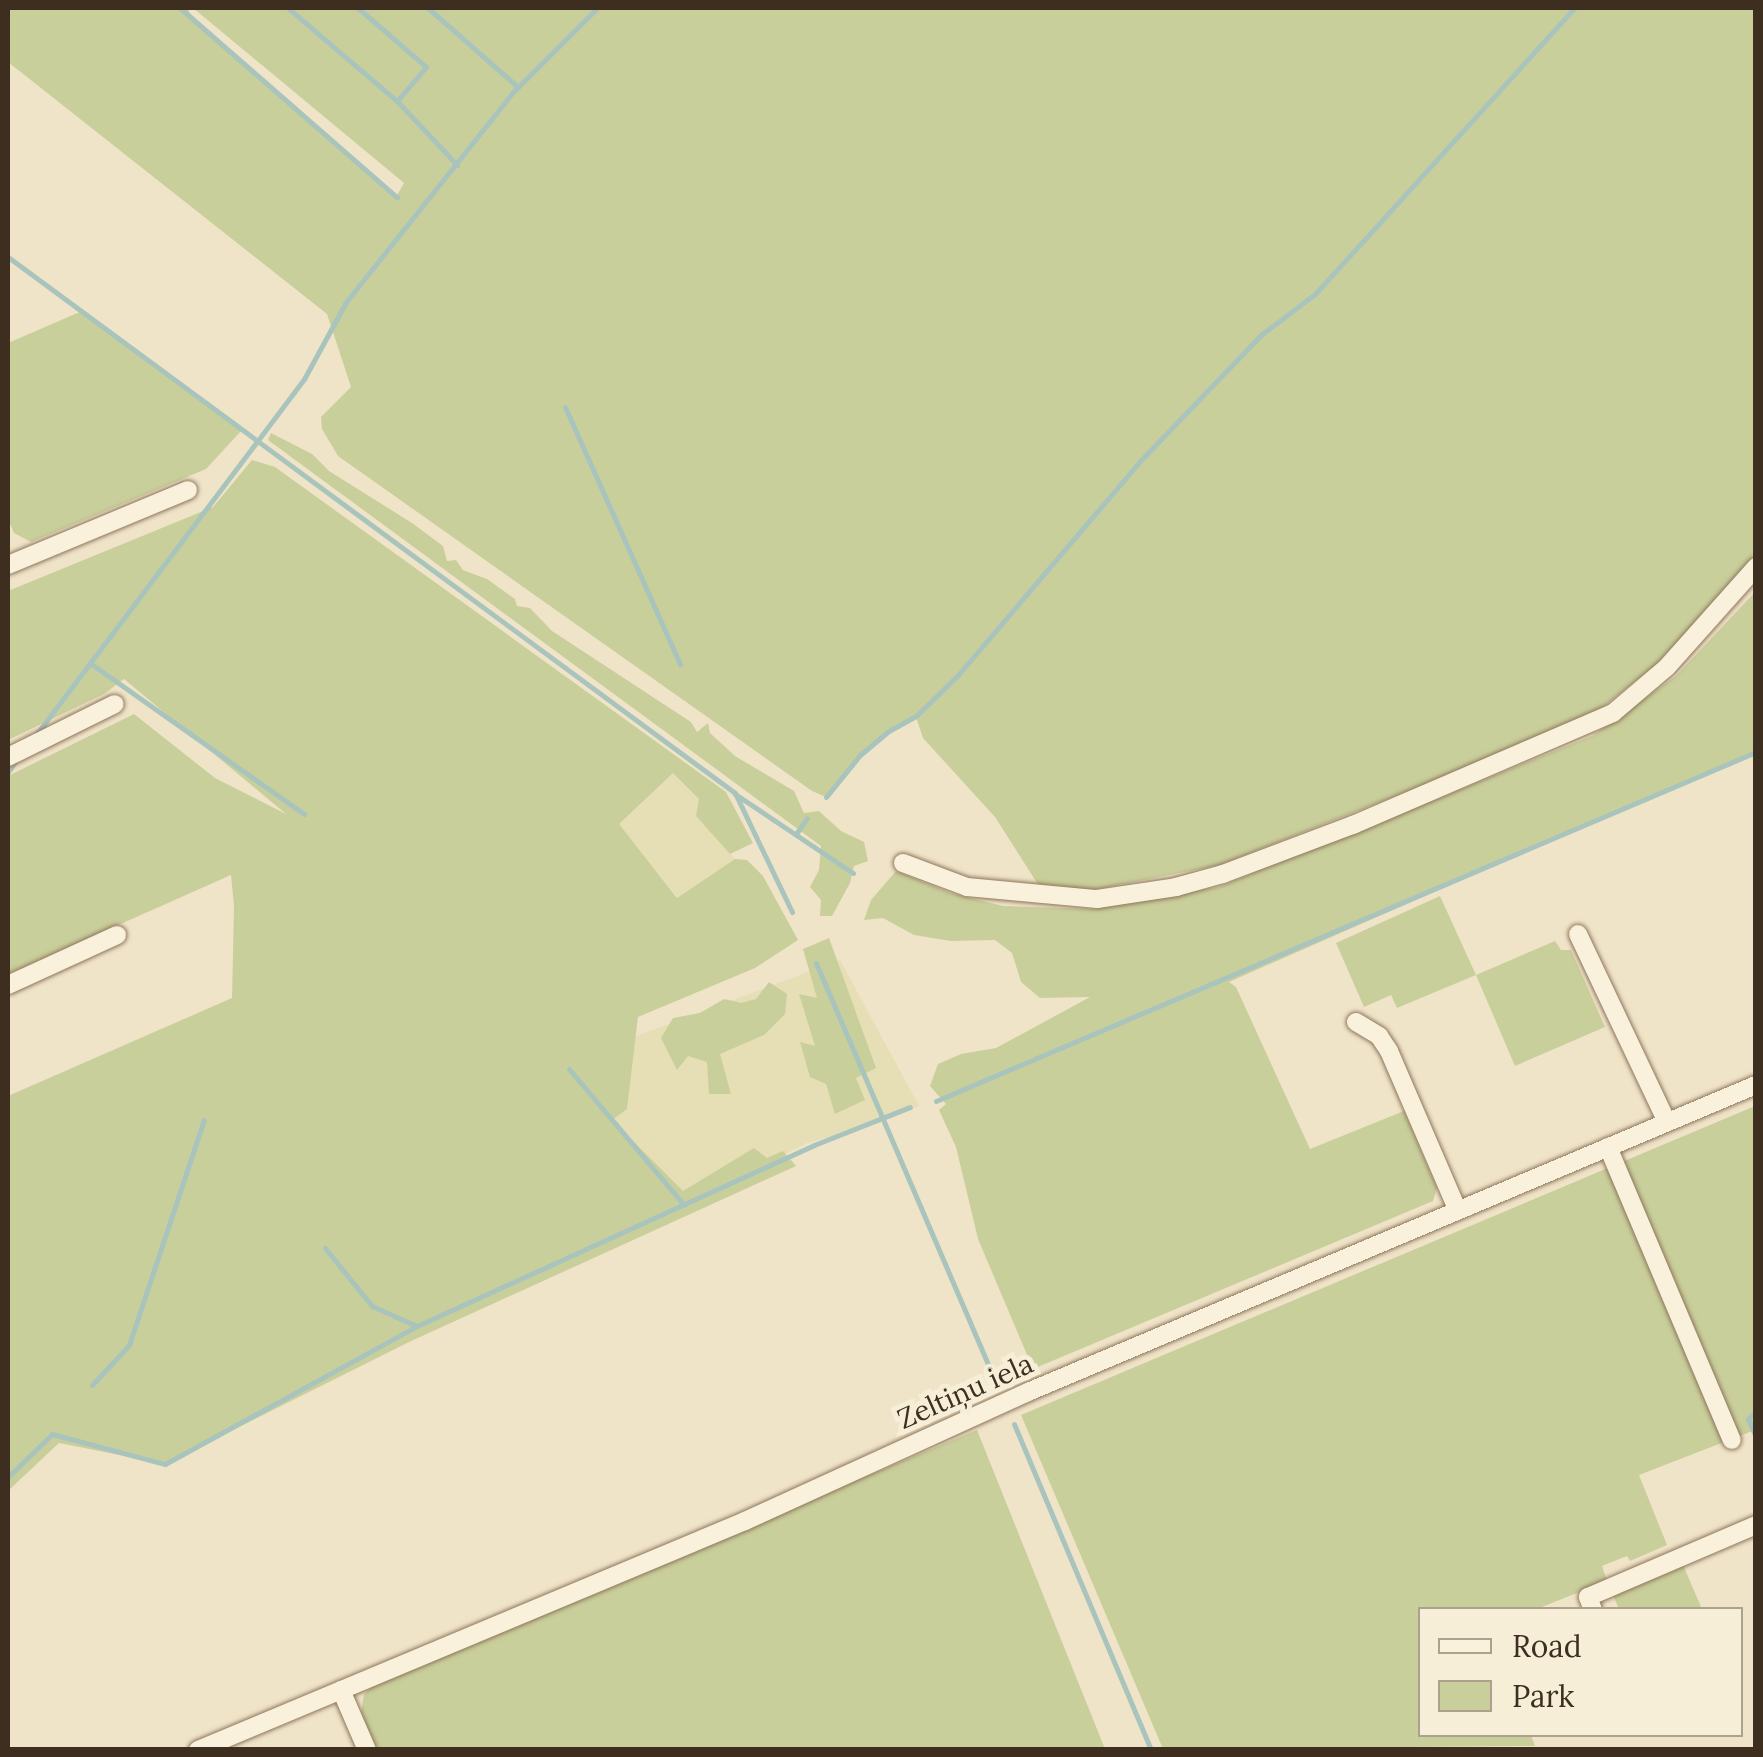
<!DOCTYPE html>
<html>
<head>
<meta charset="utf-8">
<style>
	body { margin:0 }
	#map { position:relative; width:1763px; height:1757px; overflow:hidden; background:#f0e4c8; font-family:Lora,serif }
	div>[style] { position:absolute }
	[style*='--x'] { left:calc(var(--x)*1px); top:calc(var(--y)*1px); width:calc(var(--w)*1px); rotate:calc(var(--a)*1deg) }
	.farmland>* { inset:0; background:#e6deb5 }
	.green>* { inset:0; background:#c9cf9b }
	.stream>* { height:5px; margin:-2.5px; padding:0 2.5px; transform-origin:2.5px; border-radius:2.5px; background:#a9c4bc }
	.roads { filter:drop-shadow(0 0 2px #8d765c) drop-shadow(0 0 2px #8d765c) }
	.minor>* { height:18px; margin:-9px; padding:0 9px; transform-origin:9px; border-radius:9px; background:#faf1dc }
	span { translate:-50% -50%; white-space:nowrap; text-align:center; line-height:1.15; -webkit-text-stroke:10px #f7eed8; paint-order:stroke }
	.street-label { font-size:28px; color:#3d2e20 }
	.frame { position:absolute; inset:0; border:10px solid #3d2e20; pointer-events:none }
	.legend { position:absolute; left:1418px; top:1607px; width:325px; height:130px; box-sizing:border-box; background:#f7eed8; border:2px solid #ada18e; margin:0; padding:12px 18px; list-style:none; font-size:30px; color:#3d2e20 }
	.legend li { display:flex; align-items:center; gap:20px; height:50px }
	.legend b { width:50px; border:2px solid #ada18e }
</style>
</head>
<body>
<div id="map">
	<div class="farmland">
		<i style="clip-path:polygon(673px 772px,700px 799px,697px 817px,735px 859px,678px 898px,618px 824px)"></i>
		<i style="clip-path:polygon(840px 960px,919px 1106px,876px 1124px,807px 1143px,679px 1208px,562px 1064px)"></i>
	</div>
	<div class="green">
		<i style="clip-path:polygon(8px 8px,188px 8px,191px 17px,396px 197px,404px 183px,193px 8px,1755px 8px,1755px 557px,1663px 659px,1585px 721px,1220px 865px,1093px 890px,1039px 886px,995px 817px,923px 738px,916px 717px,887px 732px,860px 755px,826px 797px,812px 791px,338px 456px,322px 429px,321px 417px,351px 387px,327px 314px,8px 62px)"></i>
		<i style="clip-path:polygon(82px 311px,242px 430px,206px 469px,31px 542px,14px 533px,8px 519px,8px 343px)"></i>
		<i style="clip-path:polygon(271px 433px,312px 454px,329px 471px,412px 523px,443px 546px,447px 561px,456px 560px,463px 570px,487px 579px,515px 599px,517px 606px,530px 608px,552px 631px,691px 722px,697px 732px,708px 723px,710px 733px,735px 756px,794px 791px,804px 813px,819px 811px,841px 831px,864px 842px,868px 861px,854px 866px,850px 883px,832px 916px,820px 916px,821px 900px,810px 887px,819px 870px,821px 846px,268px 440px)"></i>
		<i style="clip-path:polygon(252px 460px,275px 467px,726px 792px,753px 843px,730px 854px,696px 816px,699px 799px,673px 773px,619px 824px,677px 898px,735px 859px,747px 860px,763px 876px,798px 940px,755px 968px,638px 1017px,627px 1109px,612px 1120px,683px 1191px,754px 1148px,767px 1158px,783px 1151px,796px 1166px,409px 1342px,165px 1464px,59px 1443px,8px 1491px,8px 1096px,232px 998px,234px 906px,231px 875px,8px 974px,8px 776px,134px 714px,215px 778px,286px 814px,124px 679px,104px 694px,8px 740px,8px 591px,213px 507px)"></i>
		<i style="clip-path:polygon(1755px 592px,1755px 751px,1229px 982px,1236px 987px,1310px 1149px,1404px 1111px,1437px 1188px,1433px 1201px,1033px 1369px,978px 1239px,956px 1147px,939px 1110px,946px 1104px,930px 1086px,938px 1064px,961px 1054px,996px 1048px,1090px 997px,1040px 998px,1021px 982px,1012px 953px,995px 940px,951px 941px,914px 935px,883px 918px,864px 920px,871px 900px,896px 871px,950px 893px,1003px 906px,1093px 909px,1219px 887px,1592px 736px,1676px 676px)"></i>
		<i style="clip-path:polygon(1440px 896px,1476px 975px,1555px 941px,1561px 950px,1571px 950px,1605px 1027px,1515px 1066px,1476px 975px,1397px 1008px,1391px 995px,1364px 1007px,1336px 943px)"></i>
		<i style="clip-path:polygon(829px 938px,876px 1068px,856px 1078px,865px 1100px,835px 1114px,826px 1084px,810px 1077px,800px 1042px,815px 1046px,799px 994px,817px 998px,803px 949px)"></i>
		<i style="clip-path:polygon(769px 982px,787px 994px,785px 1014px,764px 1035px,720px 1054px,731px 1094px,709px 1094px,707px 1062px,688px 1056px,677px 1070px,661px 1038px,673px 1018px,700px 1013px,724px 999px,741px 1003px,756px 999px)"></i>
		<i style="clip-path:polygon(1755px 1106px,1755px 1430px,1639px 1475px,1667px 1545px,1630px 1561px,1627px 1556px,1602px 1566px,1607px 1581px,1537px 1609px,1420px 1610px,1420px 1734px,1531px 1735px,1535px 1746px,1163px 1749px,1021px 1415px)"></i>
		<i style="clip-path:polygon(977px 1430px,1105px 1749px,377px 1749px,361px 1713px,364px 1694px,379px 1681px)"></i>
		<i style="clip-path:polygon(1683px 1565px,1702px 1609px,1619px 1609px,1612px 1593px)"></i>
	</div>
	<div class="stream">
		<i style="--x:180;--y:8;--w:288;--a:41.1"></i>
		<i style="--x:288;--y:8;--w:143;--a:40.5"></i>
		<i style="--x:397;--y:101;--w:88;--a:46.8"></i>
		<i style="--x:358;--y:8;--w:90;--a:40.9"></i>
		<i style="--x:426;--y:67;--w:45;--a:130.5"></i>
		<i style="--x:428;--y:8;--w:120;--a:41.3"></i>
		<i style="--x:8;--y:257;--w:903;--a:36.4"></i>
		<i style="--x:735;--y:793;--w:132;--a:64.4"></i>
		<i style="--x:565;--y:407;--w:282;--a:65.9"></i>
		<i style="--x:90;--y:663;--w:262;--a:35.2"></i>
		<i style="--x:35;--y:736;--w:447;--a:-53"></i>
		<i style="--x:304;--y:379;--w:88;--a:-61.4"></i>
		<i style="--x:346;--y:302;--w:267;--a:-51.5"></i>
		<i style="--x:512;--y:93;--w:120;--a:-45"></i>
		<i style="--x:8;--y:772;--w:14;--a:-56"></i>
		<i style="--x:735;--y:794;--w:142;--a:33.8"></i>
		<i style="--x:826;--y:797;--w:54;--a:-51"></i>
		<i style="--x:860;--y:755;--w:35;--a:-40"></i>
		<i style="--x:887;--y:732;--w:33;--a:-29"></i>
		<i style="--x:916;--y:716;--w:59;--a:-44.3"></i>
		<i style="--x:958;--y:675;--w:282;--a:-49.6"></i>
		<i style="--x:1141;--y:460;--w:175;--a:-46.2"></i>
		<i style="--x:1262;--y:334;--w:66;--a:-37"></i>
		<i style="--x:1315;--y:294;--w:386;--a:-47.8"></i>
		<i style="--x:796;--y:834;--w:19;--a:-55"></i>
		<i style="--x:816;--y:963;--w:444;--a:66.8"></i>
		<i style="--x:569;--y:1069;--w:178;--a:49.8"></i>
		<i style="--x:936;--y:1101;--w:891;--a:-23.06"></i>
		<i style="--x:325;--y:1248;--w:75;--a:51"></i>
		<i style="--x:372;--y:1306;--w:49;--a:24"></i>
		<i style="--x:92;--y:1385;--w:54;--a:-47.2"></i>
		<i style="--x:129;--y:1345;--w:237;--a:-71.6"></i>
		<i style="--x:1756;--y:1411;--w:11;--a:135"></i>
		<i style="--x:1748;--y:1419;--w:20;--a:66"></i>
		<i style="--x:1014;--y:1424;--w:354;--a:67.2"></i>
		<i style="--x:8;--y:1477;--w:62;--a:-44.3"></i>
		<i style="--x:52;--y:1434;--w:117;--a:14.9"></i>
		<i style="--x:165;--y:1464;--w:287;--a:-28.7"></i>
		<i style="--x:417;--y:1326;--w:436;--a:-24.5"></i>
		<i style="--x:814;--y:1145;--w:103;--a:-21.6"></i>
	</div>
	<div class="roads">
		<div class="minor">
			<i style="--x:8;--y:565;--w:195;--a:-22.6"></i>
			<i style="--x:8;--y:757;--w:119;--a:-26.4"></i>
			<i style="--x:903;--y:863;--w:68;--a:20.6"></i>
			<i style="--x:967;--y:887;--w:131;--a:5.3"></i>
			<i style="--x:1097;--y:899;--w:80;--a:-8.6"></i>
			<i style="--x:1176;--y:887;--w:49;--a:-15.5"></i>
			<i style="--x:1223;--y:874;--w:139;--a:-20.7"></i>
			<i style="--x:1353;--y:825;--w:283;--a:-23.3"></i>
			<i style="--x:1613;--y:713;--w:71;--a:-40.4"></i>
			<i style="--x:1667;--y:667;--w:134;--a:-48.3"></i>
			<i style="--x:1578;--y:934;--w:208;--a:64.7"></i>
			<i style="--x:8;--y:985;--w:120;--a:-24.6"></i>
			<i style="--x:1356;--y:1022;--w:27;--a:31"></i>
			<i style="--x:1379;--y:1036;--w:18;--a:56"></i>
			<i style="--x:1389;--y:1051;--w:174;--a:66.7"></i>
			<i style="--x:1608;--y:1147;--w:318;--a:67.1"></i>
			<i style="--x:1593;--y:1610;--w:14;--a:-111"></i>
			<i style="--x:1588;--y:1597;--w:183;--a:-23.2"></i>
			<i style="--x:341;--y:1690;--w:65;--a:66.6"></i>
			<i style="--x:198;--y:1750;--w:593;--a:-22.72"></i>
			<i style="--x:745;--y:1521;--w:311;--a:-24.5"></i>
			<i style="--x:1028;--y:1392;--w:790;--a:-22.87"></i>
		</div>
	</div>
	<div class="street-label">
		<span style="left:965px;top:1391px;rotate:-24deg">Zeltiņu iela</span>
	</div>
	<div class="frame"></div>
	<ul class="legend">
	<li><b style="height:12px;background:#faf1dc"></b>Road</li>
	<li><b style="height:28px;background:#c9cf9b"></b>Park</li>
	</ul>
</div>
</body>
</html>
